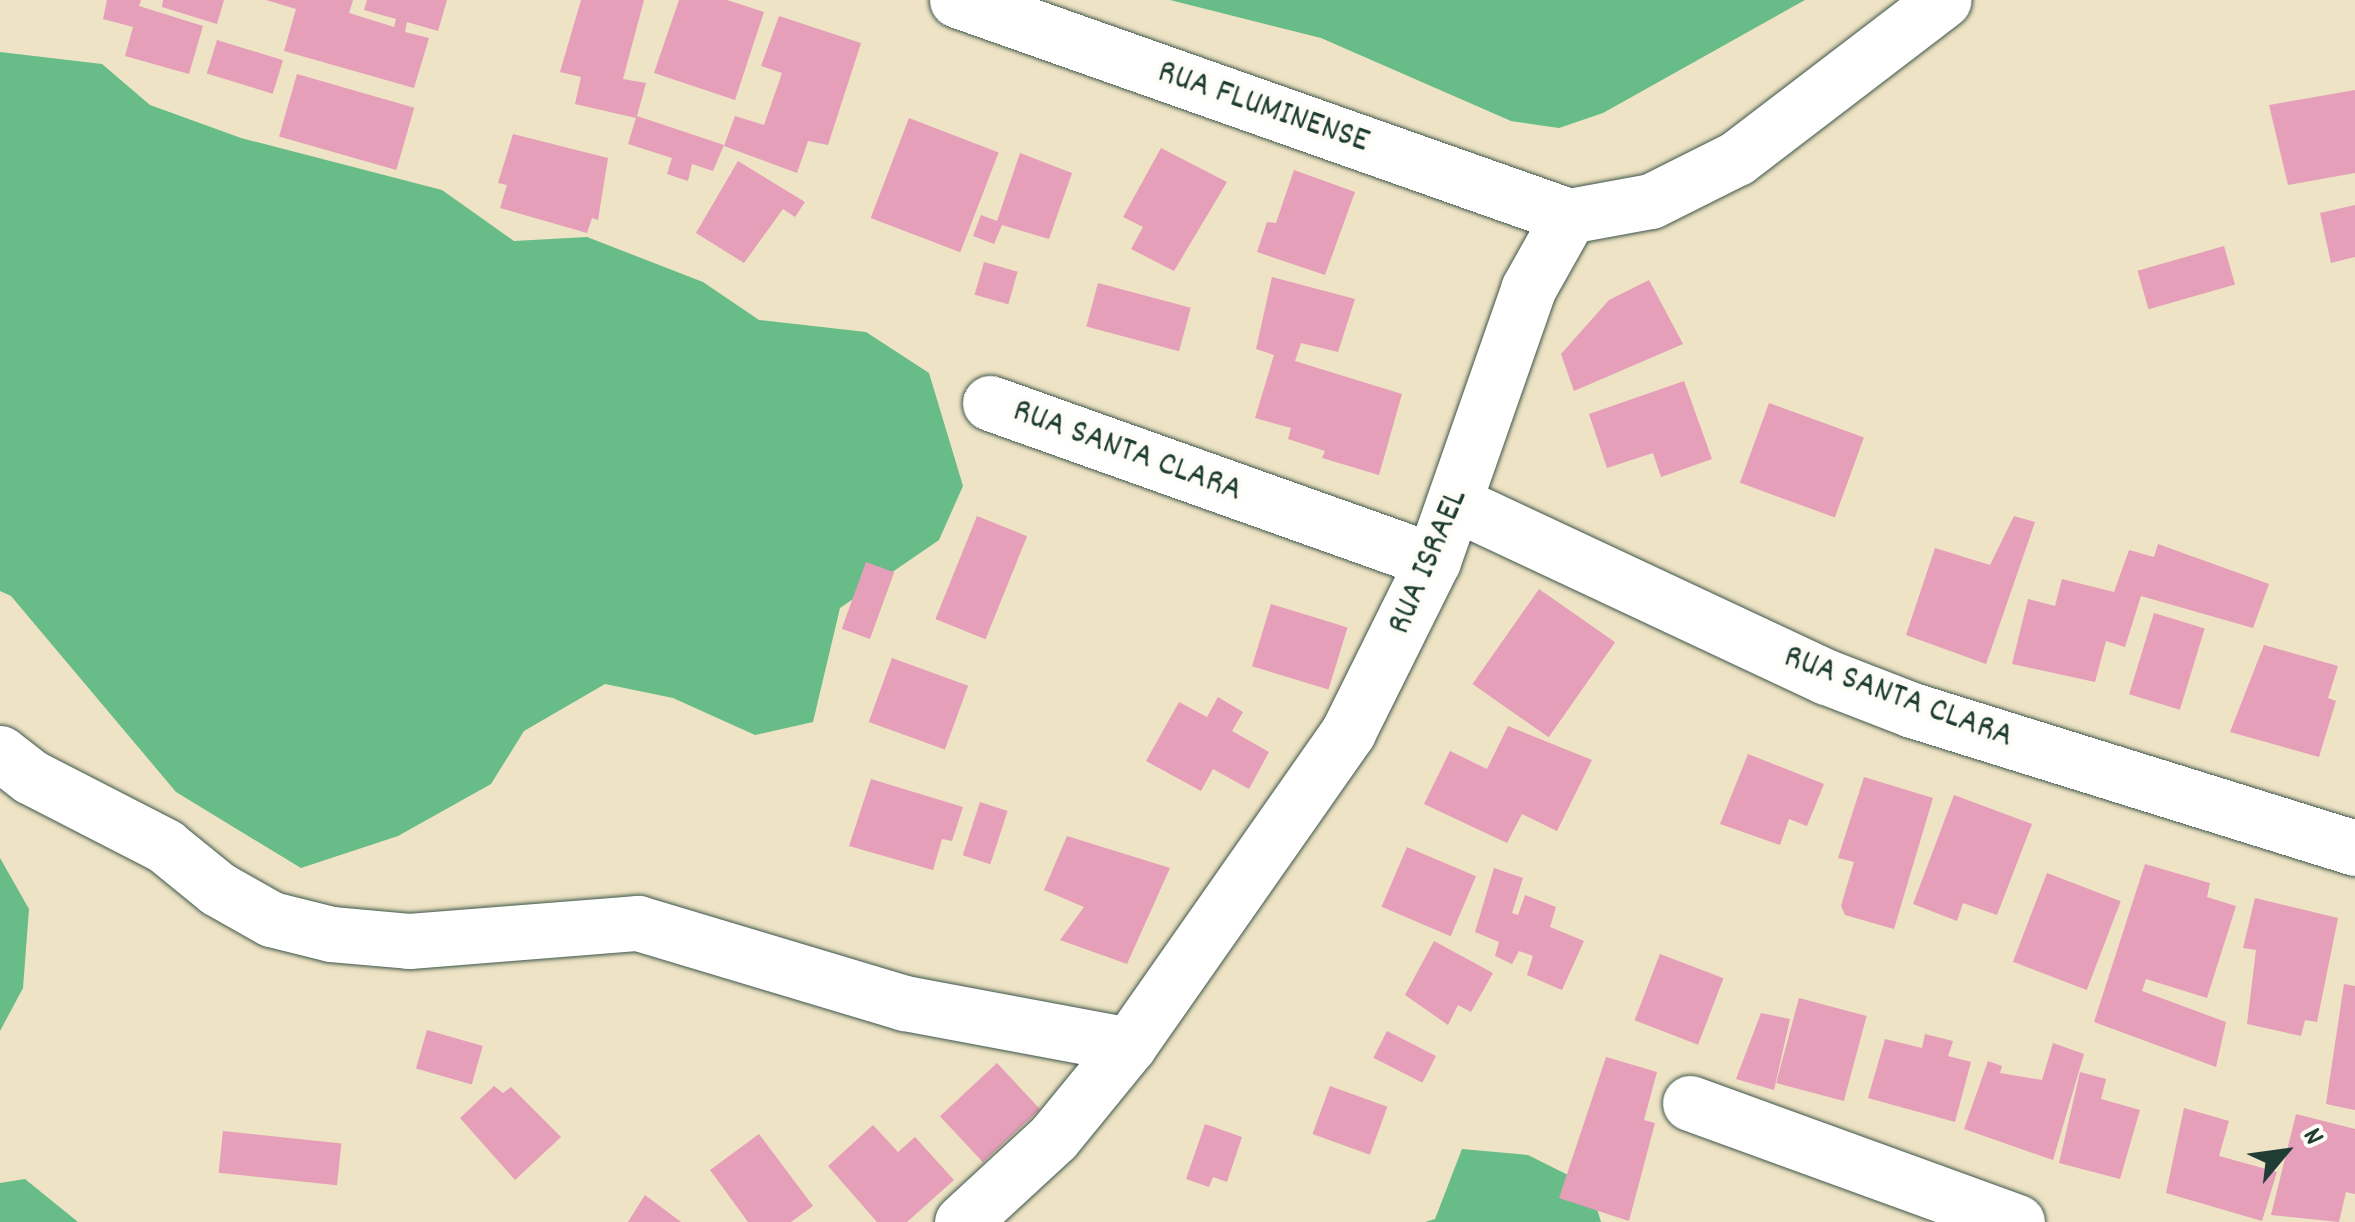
<!DOCTYPE html>
<html>
<head>
<meta charset="utf-8">
<style>
	body { margin:0 }
	#map { position:relative; width:2355px; height:1222px; overflow:hidden; background:#eee3c4; font-family:Dekko,sans-serif }
	div>[style] { position:absolute }
	[style*='--x'] { left:calc(var(--x)*1px); top:calc(var(--y)*1px); width:calc(var(--w)*1px); rotate:calc(var(--a)*1deg) }
	.forest>* { inset:0; background:#68bc88 }
	.building>* { inset:0; background:#e59fb9; transform-origin:0 0 }
	.roads { filter:drop-shadow(0 0 2px #3e564a) drop-shadow(0 0 2px #3e564a) }
	.minor>* { height:55px; margin:-27.5px; padding:0 27.5px; transform-origin:27.5px; border-radius:27.5px; background:#fff }
	span { translate:-50% -50%; white-space:nowrap; text-align:center; line-height:1.15; -webkit-text-stroke:8px #fdfcf7; paint-order:stroke }
	.street-label { font-size:35px; color:#1f3d34 }
	.north { position:absolute; left:2235px; top:1102px; width:100px; height:100px; -webkit-text-stroke:8px #fdfcf7; paint-order:stroke; rotate:61deg; font-size:28px; font-weight:700; line-height:40px; text-align:center; color:#1f3d34 }
	.north::after { content:''; display:block; margin:auto; width:35px; height:45px; background:#1f3d34; clip-path:polygon(50% 0,100% 100%,50% 72%,0 100%) }
</style>
</head>
<body>
<div id="map">
	<div class="forest">
		<i style="clip-path:polygon(1170px 0,1805px 0,1603px 113px,1559px 128px,1511px 121px,1321px 38px)"></i>
		<i style="clip-path:polygon(0 52px,102px 64px,150px 105px,241px 138px,442px 190px,514px 241px,587px 237px,703px 282px,759px 320px,866px 332px,929px 373px,963px 486px,939px 540px,840px 608px,813px 722px,755px 735px,673px 698px,605px 684px,524px 731px,491px 784px,398px 836px,301px 868px,176px 792px,11px 596px,0 591px)"></i>
		<i style="clip-path:polygon(0 858px,29px 909px,23px 988px,0 1031px)"></i>
		<i style="clip-path:polygon(1462px 1149px,1528px 1155px,1590px 1186px,1601px 1222px,1425px 1222px,1435px 1219px)"></i>
		<i style="clip-path:polygon(25px 1179px,78px 1222px,0 1222px,0 1183px)"></i>
	</div>
	<div class="building">
		<i style="clip-path:polygon(107px 0,141px 0,139px 6px,203px 26px,189px 74px,125px 56px,133px 27px,103px 19px)"></i>
		<i style="clip-path:polygon(163px 0,224px 0,217px 24px,162px 7px)"></i>
		<i style="clip-path:polygon(266px 0,353px 0,349px 13px,394px 27px,396px 19px,364px 10px,367px 0,447px 0,438px 31px,407px 22px,405px 32px,429px 38px,414px 88px,284px 51px,296px 9px)"></i>
		<i style="clip-path:polygon(581px 0,644px 0,623px 79px,646px 83px,637px 116px,724px 145px,713px 171px,692px 164px,688px 181px,667px 174px,672px 158px,628px 144px,636px 118px,575px 104px,581px 77px,560px 72px)"></i>
		<i style="clip-path:polygon(679px 0,727px 0,764px 12px,735px 100px,654px 73px)"></i>
		<i style="clip-path:polygon(779px 16px,861px 43px,828px 145px,808px 141px,797px 173px,724px 146px,735px 116px,764px 125px,782px 73px,761px 66px)"></i>
		<i style="left:217px;top:40px;width:69px;height:35px;rotate:17deg"></i>
		<i style="left:297px;top:74px;width:122px;height:65px;rotate:16deg"></i>
		<i style="clip-path:polygon(2355px 90px,2355px 173px,2288px 185px,2269px 105px)"></i>
		<i style="left:909px;top:118px;width:96px;height:107px;rotate:21deg"></i>
		<i style="clip-path:polygon(513px 134px,608px 158px,598px 220px,592px 218px,587px 233px,500px 208px,507px 185px,498px 183px)"></i>
		<i style="clip-path:polygon(1161px 148px,1227px 182px,1174px 271px,1131px 249px,1143px 227px,1123px 217px)"></i>
		<i style="clip-path:polygon(1020px 153px,1072px 173px,1049px 239px,1002px 225px,994px 244px,973px 236px,981px 215px,997px 221px)"></i>
		<i style="clip-path:polygon(738px 161px,805px 202px,795px 217px,783px 209px,744px 263px,696px 233px)"></i>
		<i style="clip-path:polygon(1294px 170px,1355px 192px,1325px 275px,1257px 252px,1267px 222px,1276px 223px)"></i>
		<i style="clip-path:polygon(2355px 205px,2355px 257px,2331px 263px,2320px 213px)"></i>
		<i style="left:2224px;top:246px;width:40px;height:90px;rotate:74deg"></i>
		<i style="left:984px;top:262px;width:35px;height:34px;rotate:16deg"></i>
		<i style="clip-path:polygon(1272px 277px,1355px 299px,1338px 352px,1301px 343px,1295px 361px,1402px 394px,1379px 475px,1322px 458px,1325px 451px,1288px 439px,1291px 428px,1255px 418px,1274px 355px,1256px 349px)"></i>
		<i style="clip-path:polygon(1649px 280px,1683px 344px,1574px 391px,1561px 354px,1609px 300px)"></i>
		<i style="left:1098px;top:283px;width:96px;height:45px;rotate:15deg"></i>
		<i style="clip-path:polygon(1684px 381px,1712px 459px,1661px 477px,1653px 453px,1607px 468px,1589px 414px)"></i>
		<i style="left:1769px;top:403px;width:101px;height:85px;rotate:20deg"></i>
		<i style="left:977px;top:516px;width:54px;height:111px;rotate:22deg"></i>
		<i style="clip-path:polygon(2014px 516px,2035px 522px,1986px 664px,1906px 635px,1935px 548px,1990px 565px)"></i>
		<i style="clip-path:polygon(2158px 544px,2269px 584px,2253px 628px,2141px 596px,2125px 647px,2106px 641px,2095px 682px,2012px 664px,2028px 599px,2055px 606px,2062px 579px,2114px 592px,2129px 550px,2154px 557px)"></i>
		<i style="left:866px;top:562px;width:30px;height:71px;rotate:20deg"></i>
		<i style="left:1539px;top:589px;width:93px;height:116px;rotate:35deg"></i>
		<i style="left:1271px;top:604px;width:80px;height:65px;rotate:17deg"></i>
		<i style="left:2154px;top:613px;width:53px;height:85px;rotate:17deg"></i>
		<i style="clip-path:polygon(2264px 645px,2338px 666px,2328px 698px,2336px 701px,2319px 757px,2230px 732px)"></i>
		<i style="left:892px;top:658px;width:81px;height:68px;rotate:20deg"></i>
		<i style="clip-path:polygon(1218px 697px,1243px 712px,1232px 731px,1269px 752px,1249px 789px,1213px 769px,1201px 791px,1146px 761px,1179px 702px,1207px 717px)"></i>
		<i style="clip-path:polygon(1508px 726px,1592px 760px,1557px 831px,1522px 814px,1507px 843px,1424px 804px,1450px 751px,1487px 769px)"></i>
		<i style="clip-path:polygon(1748px 754px,1824px 784px,1807px 826px,1789px 819px,1780px 845px,1720px 824px)"></i>
		<i style="clip-path:polygon(1864px 777px,1933px 798px,1894px 929px,1845px 915px,1841px 906px,1854px 862px,1838px 858px)"></i>
		<i style="clip-path:polygon(871px 779px,963px 807px,952px 841px,942px 839px,933px 870px,849px 846px)"></i>
		<i style="clip-path:polygon(1954px 795px,2032px 824px,1997px 915px,1963px 903px,1957px 921px,1913px 904px)"></i>
		<i style="left:980px;top:802px;width:29px;height:56px;rotate:18deg"></i>
		<i style="clip-path:polygon(1067px 836px,1170px 868px,1127px 964px,1060px 940px,1084px 907px,1044px 890px)"></i>
		<i style="left:1407px;top:847px;width:75px;height:65px;rotate:23deg"></i>
		<i style="clip-path:polygon(2145px 864px,2210px 883px,2207px 897px,2236px 906px,2207px 998px,2146px 979px,2142px 991px,2226px 1022px,2216px 1067px,2094px 1022px)"></i>
		<i style="clip-path:polygon(1494px 868px,1523px 878px,1512px 913px,1518px 915px,1525px 895px,1556px 907px,1550px 927px,1584px 941px,1562px 990px,1527px 975px,1533px 956px,1519px 951px,1512px 964px,1495px 956px,1499px 942px,1475px 932px)"></i>
		<i style="left:2047px;top:873px;width:79px;height:95px;rotate:21deg"></i>
		<i style="clip-path:polygon(2255px 898px,2338px 918px,2317px 1022px,2305px 1020px,2301px 1036px,2247px 1024px,2256px 950px,2243px 948px)"></i>
		<i style="clip-path:polygon(1434px 941px,1493px 973px,1471px 1012px,1458px 1005px,1448px 1025px,1405px 995px)"></i>
		<i style="left:1660px;top:954px;width:68px;height:71px;rotate:21deg"></i>
		<i style="clip-path:polygon(2344px 984px,2355px 986px,2355px 1110px,2326px 1104px)"></i>
		<i style="left:1799px;top:998px;width:70px;height:88px;rotate:15deg"></i>
		<i style="clip-path:polygon(1761px 1013px,1790px 1019px,1774px 1090px,1736px 1079px)"></i>
		<i style="left:427px;top:1030px;width:58px;height:40px;rotate:16deg"></i>
		<i style="left:1387px;top:1031px;width:55px;height:30px;rotate:27deg"></i>
		<i style="clip-path:polygon(1925px 1034px,1953px 1041px,1948px 1056px,1971px 1062px,1955px 1122px,1868px 1098px,1885px 1039px,1922px 1048px)"></i>
		<i style="clip-path:polygon(2053px 1043px,2084px 1054px,2053px 1160px,1964px 1129px,1988px 1061px,2002px 1066px,2000px 1073px,2042px 1080px)"></i>
		<i style="clip-path:polygon(1606px 1057px,1657px 1072px,1644px 1120px,1655px 1123px,1629px 1221px,1559px 1198px)"></i>
		<i style="left:997px;top:1063px;width:63px;height:78px;rotate:47deg"></i>
		<i style="clip-path:polygon(2080px 1072px,2106px 1079px,2101px 1099px,2140px 1110px,2120px 1179px,2059px 1163px)"></i>
		<i style="clip-path:polygon(494px 1086px,503px 1093px,511px 1087px,561px 1137px,515px 1180px,460px 1118px)"></i>
		<i style="left:1330px;top:1086px;width:61px;height:51px;rotate:20deg"></i>
		<i style="clip-path:polygon(2184px 1108px,2229px 1121px,2219px 1156px,2277px 1172px,2262px 1221px,2166px 1193px)"></i>
		<i style="clip-path:polygon(2296px 1114px,2355px 1129px,2355px 1194px,2346px 1192px,2339px 1222px,2271px 1215px)"></i>
		<i style="clip-path:polygon(1205px 1124px,1242px 1137px,1227px 1182px,1213px 1177px,1209px 1187px,1186px 1179px)"></i>
		<i style="clip-path:polygon(873px 1125px,898px 1152px,915px 1137px,954px 1180px,907px 1222px,877px 1222px,828px 1166px)"></i>
		<i style="left:223px;top:1131px;width:119px;height:42px;rotate:6deg"></i>
		<i style="clip-path:polygon(759px 1134px,813px 1206px,791px 1222px,748px 1222px,710px 1170px)"></i>
		<i style="clip-path:polygon(645px 1195px,681px 1222px,628px 1222px)"></i>
	</div>
	<div class="roads">
		<div class="minor">
			<i style="--x:957;--y:0;--w:649;--a:19.44"></i>
			<i style="--x:990;--y:403;--w:470;--a:19.6"></i>
			<i style="--x:1457;--y:504;--w:408;--a:25.1"></i>
			<i style="--x:1827;--y:677;--w:91;--a:21.2"></i>
			<i style="--x:1912;--y:710;--w:464;--a:17.3"></i>
			<i style="--x:0;--y:753;--w:39;--a:38"></i>
			<i style="--x:31;--y:777;--w:151;--a:27.2"></i>
			<i style="--x:165;--y:846;--w:68;--a:39.1"></i>
			<i style="--x:218;--y:889;--w:61;--a:29.5"></i>
			<i style="--x:271;--y:919;--w:62;--a:14"></i>
			<i style="--x:331;--y:934;--w:78;--a:5.1"></i>
			<i style="--x:409;--y:941;--w:230;--a:-4.5"></i>
			<i style="--x:638;--y:923;--w:279;--a:16.7"></i>
			<i style="--x:905;--y:1003;--w:228;--a:10.6"></i>
			<i style="--x:1690;--y:1103;--w:348;--a:20"></i>
			<i style="--x:962;--y:1222;--w:125;--a:-42.7"></i>
			<i style="--x:1054;--y:1137;--w:119;--a:-50.8"></i>
			<i style="--x:1129;--y:1045;--w:382;--a:-55"></i>
			<i style="--x:1348;--y:732;--w:191;--a:-63.6"></i>
			<i style="--x:1433;--y:561;--w:288;--a:-70.7"></i>
			<i style="--x:1528;--y:289;--w:84;--a:-60.7"></i>
			<i style="--x:1569;--y:216;--w:83;--a:-10.4"></i>
			<i style="--x:1651;--y:201;--w:96;--a:-26.6"></i>
			<i style="--x:1737;--y:158;--w:260;--a:-37.4"></i>
		</div>
	</div>
	<div class="street-label">
		<span style="left:1263px;top:108px;rotate:19deg">RUA FLUMINENSE</span>
		<span style="left:1127px;top:452px;rotate:20deg">RUA SANTA CLARA</span>
		<span style="left:1429px;top:562px;rotate:-67deg">RUA ISRAEL</span>
		<span style="left:1898px;top:698px;rotate:20deg">RUA SANTA CLARA</span>
	</div>
	<div class="north">N</div>
</div>
</body>
</html>
